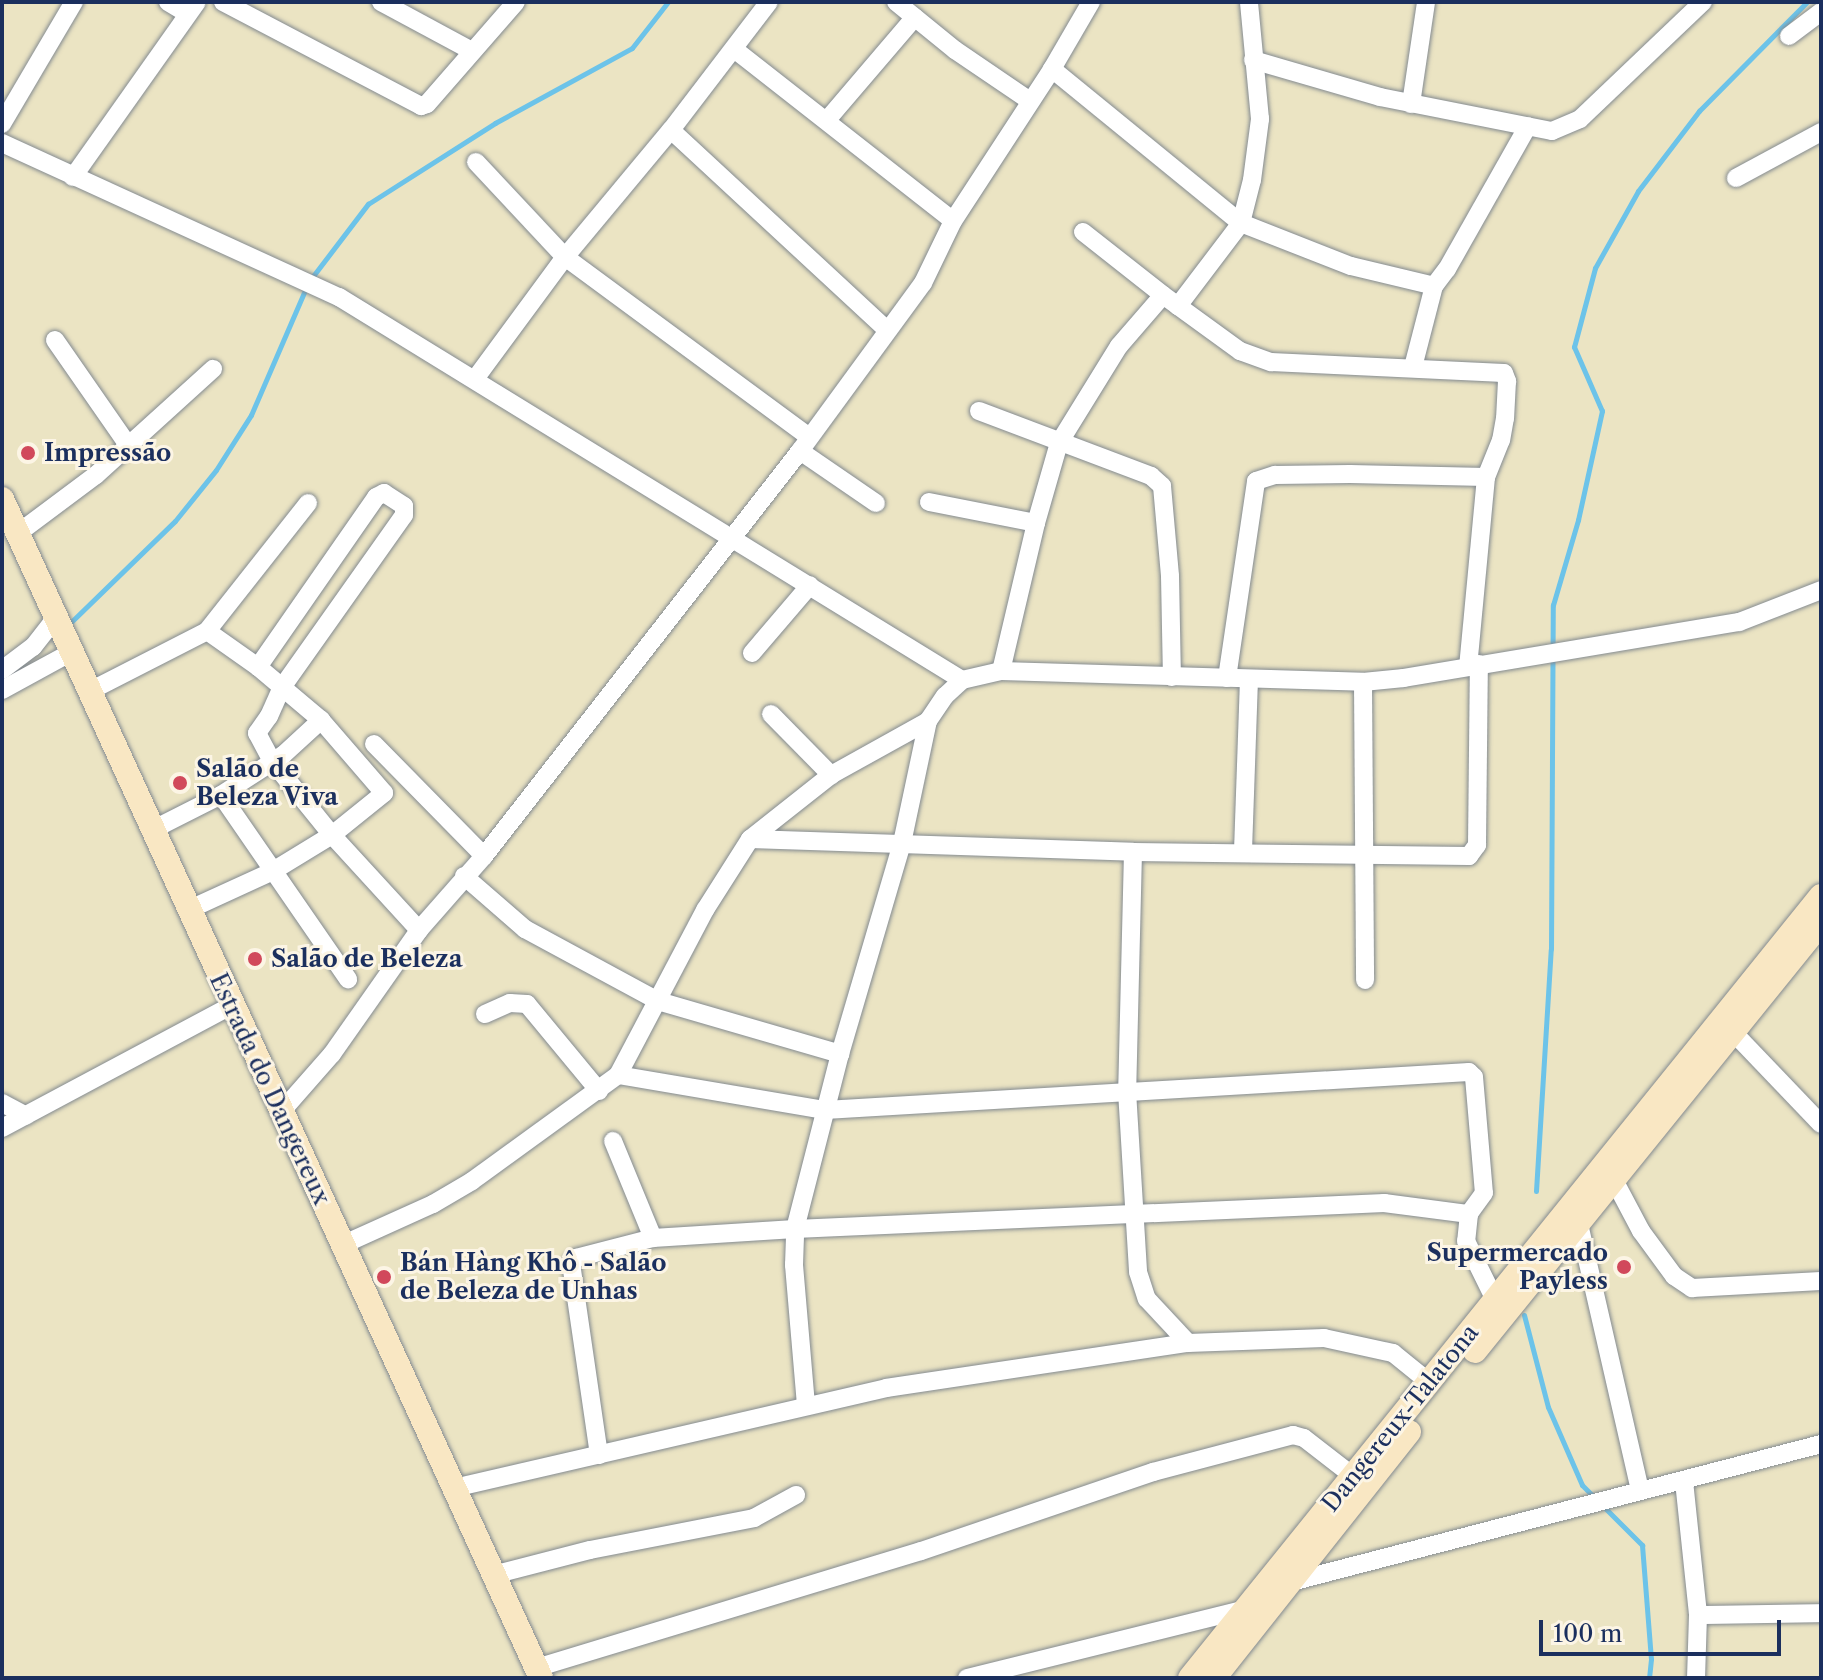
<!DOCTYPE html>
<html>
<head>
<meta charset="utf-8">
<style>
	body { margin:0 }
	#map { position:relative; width:1823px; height:1680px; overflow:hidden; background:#ebe4c3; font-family:"Libre Caslon Text",serif }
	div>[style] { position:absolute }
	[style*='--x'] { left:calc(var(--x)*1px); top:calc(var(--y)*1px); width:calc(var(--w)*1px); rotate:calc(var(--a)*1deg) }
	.stream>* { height:5px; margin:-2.5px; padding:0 2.5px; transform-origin:2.5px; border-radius:2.5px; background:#6cc3e9 }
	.roads { filter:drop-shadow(0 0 2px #838a90) drop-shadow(0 0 2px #838a90) }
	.minor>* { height:18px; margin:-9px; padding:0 9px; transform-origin:9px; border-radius:9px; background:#fff }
	.secondary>* { height:24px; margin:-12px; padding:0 12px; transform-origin:12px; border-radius:12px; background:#f9e7c3 }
	.dots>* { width:22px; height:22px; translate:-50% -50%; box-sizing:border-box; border:4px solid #fcf5e5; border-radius:50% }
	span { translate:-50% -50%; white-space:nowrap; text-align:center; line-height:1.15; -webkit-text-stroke:6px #fcf5e5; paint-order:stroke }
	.poi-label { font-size:24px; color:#1b2f5e; font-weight:700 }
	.left { translate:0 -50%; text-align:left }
	.right { translate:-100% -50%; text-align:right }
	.street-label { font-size:24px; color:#1b2f5e }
	.frame { position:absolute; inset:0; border:4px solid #1b2f5e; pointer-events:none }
	.scale { position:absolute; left:1539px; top:1620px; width:242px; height:36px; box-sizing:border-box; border:4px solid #1b2f5e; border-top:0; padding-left:10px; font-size:24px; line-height:28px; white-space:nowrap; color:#1b2f5e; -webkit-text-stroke:6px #fcf5e5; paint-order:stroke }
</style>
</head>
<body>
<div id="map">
	<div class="stream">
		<i style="--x:310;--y:280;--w:96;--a:-52.7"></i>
		<i style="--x:368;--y:204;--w:151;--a:-32.5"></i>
		<i style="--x:495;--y:123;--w:156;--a:-28.7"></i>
		<i style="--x:632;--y:48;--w:58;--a:-52"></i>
		<i style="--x:68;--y:625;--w:149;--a:-44.2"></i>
		<i style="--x:175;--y:521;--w:65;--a:-51.2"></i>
		<i style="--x:216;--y:470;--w:65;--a:-57.5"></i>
		<i style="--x:251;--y:415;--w:138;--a:-66.6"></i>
		<i style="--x:1536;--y:1191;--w:242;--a:-86.5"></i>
		<i style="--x:1551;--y:949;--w:344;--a:-89.7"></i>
		<i style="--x:1553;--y:605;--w:89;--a:-73.6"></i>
		<i style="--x:1578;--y:520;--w:112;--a:-77.6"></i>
		<i style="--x:1602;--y:411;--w:70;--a:-113.6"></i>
		<i style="--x:1574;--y:347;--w:82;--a:-75.1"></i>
		<i style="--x:1595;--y:268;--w:88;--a:-60.8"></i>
		<i style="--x:1638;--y:191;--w:101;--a:-52.7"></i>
		<i style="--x:1699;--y:111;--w:153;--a:-45.3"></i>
		<i style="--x:1524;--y:1315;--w:95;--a:75.4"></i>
		<i style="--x:1548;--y:1407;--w:85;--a:66.4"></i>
		<i style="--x:1582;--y:1485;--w:18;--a:45"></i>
		<i style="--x:1602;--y:1505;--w:57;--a:45"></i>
		<i style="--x:1642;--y:1545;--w:114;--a:85.5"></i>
		<i style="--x:1651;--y:1659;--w:19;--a:96"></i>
	</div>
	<div class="roads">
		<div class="minor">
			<i style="--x:168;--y:2;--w:23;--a:31"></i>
			<i style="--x:223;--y:2;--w:224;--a:27.7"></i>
			<i style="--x:421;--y:106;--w:6;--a:-18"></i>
			<i style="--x:427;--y:104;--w:135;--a:-48.9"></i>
			<i style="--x:381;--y:2;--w:103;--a:28.3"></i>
			<i style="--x:896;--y:2;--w:76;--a:39.1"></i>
			<i style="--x:955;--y:50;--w:91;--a:34.2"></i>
			<i style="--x:1789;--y:36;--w:40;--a:-37"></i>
			<i style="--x:734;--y:49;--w:278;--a:38.1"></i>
			<i style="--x:1253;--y:60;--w:132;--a:16.2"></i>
			<i style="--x:1380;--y:97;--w:175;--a:11.2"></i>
			<i style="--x:1552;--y:131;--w:30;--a:-23"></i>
			<i style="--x:1580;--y:119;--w:170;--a:-43.6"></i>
			<i style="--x:1052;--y:69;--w:244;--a:39.2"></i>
			<i style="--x:1241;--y:223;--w:118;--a:21.4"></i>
			<i style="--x:1351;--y:266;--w:85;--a:13.5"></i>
			<i style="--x:1434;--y:286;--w:21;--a:-53"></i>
			<i style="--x:1447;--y:269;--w:164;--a:-60.5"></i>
			<i style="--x:1411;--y:104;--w:103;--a:-81.6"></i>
			<i style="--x:827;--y:120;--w:135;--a:-49.5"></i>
			<i style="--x:2;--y:124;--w:142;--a:-59.5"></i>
			<i style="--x:671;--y:130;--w:294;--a:42.8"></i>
			<i style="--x:2;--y:143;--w:371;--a:24.6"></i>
			<i style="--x:339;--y:297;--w:731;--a:31.58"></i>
			<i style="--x:476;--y:162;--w:130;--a:46.9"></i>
			<i style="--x:565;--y:257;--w:303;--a:36.4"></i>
			<i style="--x:73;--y:177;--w:214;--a:-54.7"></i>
			<i style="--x:1736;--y:178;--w:97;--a:-28.4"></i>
			<i style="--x:1083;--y:232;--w:102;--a:38.2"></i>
			<i style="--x:1178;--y:306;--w:77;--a:36"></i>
			<i style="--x:1240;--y:351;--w:33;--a:20"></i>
			<i style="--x:1271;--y:362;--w:233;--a:2.7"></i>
			<i style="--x:1504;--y:373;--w:9;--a:69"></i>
			<i style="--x:1507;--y:381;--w:37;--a:93"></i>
			<i style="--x:1505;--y:418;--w:22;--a:100"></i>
			<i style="--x:1501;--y:440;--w:40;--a:112"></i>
			<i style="--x:1486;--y:477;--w:190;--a:95.4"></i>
			<i style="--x:55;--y:340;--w:128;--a:55.2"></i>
			<i style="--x:1413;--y:367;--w:84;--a:-75.5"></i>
			<i style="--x:475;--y:379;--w:152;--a:-53.6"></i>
			<i style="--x:565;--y:257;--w:165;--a:-50.2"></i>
			<i style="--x:671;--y:130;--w:161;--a:-52.6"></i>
			<i style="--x:979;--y:411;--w:184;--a:20.7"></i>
			<i style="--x:1151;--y:476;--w:15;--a:42"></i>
			<i style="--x:1162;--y:486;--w:90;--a:84.9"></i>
			<i style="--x:1170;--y:576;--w:101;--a:88.9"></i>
			<i style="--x:800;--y:451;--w:92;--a:34.4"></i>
			<i style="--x:929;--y:502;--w:109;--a:11.1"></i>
			<i style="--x:17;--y:534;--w:99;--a:-36.8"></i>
			<i style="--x:96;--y:475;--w:158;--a:-42.2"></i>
			<i style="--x:752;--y:653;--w:89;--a:-49.5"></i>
			<i style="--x:258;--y:667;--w:207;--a:-55.2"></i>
			<i style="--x:376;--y:497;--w:9;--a:-27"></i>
			<i style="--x:384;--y:493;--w:24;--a:33"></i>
			<i style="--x:404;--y:506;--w:9;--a:90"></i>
			<i style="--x:404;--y:515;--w:211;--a:125.3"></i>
			<i style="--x:282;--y:687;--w:32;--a:114"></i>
			<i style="--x:269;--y:716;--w:21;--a:125"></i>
			<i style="--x:257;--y:733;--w:32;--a:62"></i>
			<i style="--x:272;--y:761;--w:95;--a:51"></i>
			<i style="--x:332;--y:835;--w:129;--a:47.5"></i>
			<i style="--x:2;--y:670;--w:39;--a:-37"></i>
			<i style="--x:33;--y:647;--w:36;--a:-52"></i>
			<i style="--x:1001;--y:671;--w:362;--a:1.7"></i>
			<i style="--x:1363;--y:682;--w:41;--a:-5.6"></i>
			<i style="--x:1404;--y:678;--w:340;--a:-9.5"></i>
			<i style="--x:1739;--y:622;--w:88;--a:-21.3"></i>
			<i style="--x:1227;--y:678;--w:199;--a:-81.6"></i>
			<i style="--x:1256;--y:481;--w:20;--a:-18"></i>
			<i style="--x:1275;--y:475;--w:75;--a:-0.8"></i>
			<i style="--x:1350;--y:474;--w:136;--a:1.3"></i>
			<i style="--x:1363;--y:682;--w:298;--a:89.6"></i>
			<i style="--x:2;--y:690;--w:77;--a:-28.6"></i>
			<i style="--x:88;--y:692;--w:134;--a:-27.1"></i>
			<i style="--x:207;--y:631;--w:163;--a:-51.7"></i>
			<i style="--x:771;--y:714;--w:86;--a:45.5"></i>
			<i style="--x:374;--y:744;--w:157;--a:45.5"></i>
			<i style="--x:221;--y:795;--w:224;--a:55.4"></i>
			<i style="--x:152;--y:830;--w:77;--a:-26.9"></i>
			<i style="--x:221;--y:795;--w:74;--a:-32.8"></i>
			<i style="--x:283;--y:755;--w:52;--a:-42.6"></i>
			<i style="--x:750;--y:839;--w:383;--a:1.9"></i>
			<i style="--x:1133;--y:852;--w:336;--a:0.7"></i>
			<i style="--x:1469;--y:856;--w:14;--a:-54"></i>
			<i style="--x:1477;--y:845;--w:181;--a:-89.4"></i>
			<i style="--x:1243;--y:851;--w:172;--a:-88"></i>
			<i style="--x:1133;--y:852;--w:239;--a:91.4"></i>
			<i style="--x:1127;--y:1091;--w:181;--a:86.5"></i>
			<i style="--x:1138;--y:1272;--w:28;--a:72"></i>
			<i style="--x:1147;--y:1299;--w:60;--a:47"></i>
			<i style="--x:464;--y:876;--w:81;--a:41"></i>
			<i style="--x:525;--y:929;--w:151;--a:28.4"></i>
			<i style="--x:658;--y:1001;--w:190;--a:16.2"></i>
			<i style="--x:188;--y:910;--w:94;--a:-24.6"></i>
			<i style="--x:273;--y:871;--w:69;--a:-31.4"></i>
			<i style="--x:332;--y:835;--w:67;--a:-38.9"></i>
			<i style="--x:384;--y:793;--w:96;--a:-130.8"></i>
			<i style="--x:321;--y:720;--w:82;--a:-139.9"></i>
			<i style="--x:258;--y:667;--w:62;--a:-144.8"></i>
			<i style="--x:485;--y:1014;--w:27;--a:-24"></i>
			<i style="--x:510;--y:1003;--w:17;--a:3"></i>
			<i style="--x:527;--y:1004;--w:113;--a:50.4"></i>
			<i style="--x:1733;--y:1032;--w:127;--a:46.3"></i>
			<i style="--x:618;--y:1075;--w:210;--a:9.6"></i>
			<i style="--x:825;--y:1110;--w:645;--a:-3.38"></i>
			<i style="--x:1469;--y:1072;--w:7;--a:45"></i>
			<i style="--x:1474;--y:1077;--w:116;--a:85.1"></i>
			<i style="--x:1484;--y:1193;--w:26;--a:126"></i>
			<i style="--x:1469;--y:1214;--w:27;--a:96"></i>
			<i style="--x:1466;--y:1241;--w:66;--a:63.8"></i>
			<i style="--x:2;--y:1103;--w:27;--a:28"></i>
			<i style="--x:281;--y:1112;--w:77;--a:-48.7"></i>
			<i style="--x:332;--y:1054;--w:151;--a:-54.9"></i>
			<i style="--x:419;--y:930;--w:98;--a:-48.7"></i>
			<i style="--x:484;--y:856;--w:514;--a:-52.04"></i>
			<i style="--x:800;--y:451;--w:208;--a:-53.8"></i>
			<i style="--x:923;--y:283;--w:69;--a:-64.2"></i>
			<i style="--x:953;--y:221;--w:181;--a:-56.9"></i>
			<i style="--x:1052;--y:69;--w:78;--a:-59.8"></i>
			<i style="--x:2;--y:1128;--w:261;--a:-28.1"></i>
			<i style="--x:613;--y:1141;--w:105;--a:67.6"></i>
			<i style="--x:1614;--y:1180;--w:58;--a:62.1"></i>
			<i style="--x:1641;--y:1231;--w:56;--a:53.7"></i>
			<i style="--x:1674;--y:1276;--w:22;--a:34"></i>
			<i style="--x:1692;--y:1288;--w:129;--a:-3.1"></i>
			<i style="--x:1579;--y:1224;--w:274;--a:77.1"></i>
			<i style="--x:342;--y:1245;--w:100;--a:-24.3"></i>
			<i style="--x:433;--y:1204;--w:45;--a:-30.5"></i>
			<i style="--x:472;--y:1181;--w:180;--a:-36"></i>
			<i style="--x:618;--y:1075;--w:187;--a:-62.2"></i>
			<i style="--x:705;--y:910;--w:84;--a:-57.6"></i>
			<i style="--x:750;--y:839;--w:103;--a:-38.3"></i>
			<i style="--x:831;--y:775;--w:111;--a:-29.1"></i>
			<i style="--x:928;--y:721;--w:30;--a:-56"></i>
			<i style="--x:945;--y:696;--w:23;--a:-43"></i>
			<i style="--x:962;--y:680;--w:40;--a:-13"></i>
			<i style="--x:1001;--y:671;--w:152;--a:-76.7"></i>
			<i style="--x:1036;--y:523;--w:83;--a:-74"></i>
			<i style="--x:1059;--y:443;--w:114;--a:-58.3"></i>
			<i style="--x:1119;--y:346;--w:67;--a:-49.2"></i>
			<i style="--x:1163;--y:295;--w:19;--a:36"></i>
			<i style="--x:1178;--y:306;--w:104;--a:-52.8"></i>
			<i style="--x:1241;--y:223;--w:44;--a:-75.7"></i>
			<i style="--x:1252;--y:180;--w:62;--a:-82.5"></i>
			<i style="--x:1260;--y:119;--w:118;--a:-95.4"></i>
			<i style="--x:806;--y:1405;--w:141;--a:-94.9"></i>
			<i style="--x:794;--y:1265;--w:36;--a:-88"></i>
			<i style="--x:795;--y:1229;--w:181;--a:-75.6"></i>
			<i style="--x:840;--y:1054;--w:220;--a:-73.6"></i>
			<i style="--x:902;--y:843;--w:125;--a:-78"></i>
			<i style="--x:599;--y:1455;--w:188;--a:-98.3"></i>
			<i style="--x:572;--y:1269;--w:7;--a:-90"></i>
			<i style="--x:572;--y:1262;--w:6;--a:-45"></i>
			<i style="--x:576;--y:1258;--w:80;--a:-14.6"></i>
			<i style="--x:653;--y:1238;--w:142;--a:-3.6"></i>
			<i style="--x:795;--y:1229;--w:590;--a:-2.53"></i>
			<i style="--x:1384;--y:1203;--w:86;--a:7.4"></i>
			<i style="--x:1684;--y:1481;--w:135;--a:84"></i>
			<i style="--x:1698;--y:1615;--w:63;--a:91.8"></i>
			<i style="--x:454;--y:1488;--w:443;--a:-13"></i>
			<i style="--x:886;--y:1388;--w:305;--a:-8.5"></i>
			<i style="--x:1188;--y:1343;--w:136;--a:-2.1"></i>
			<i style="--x:1324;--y:1338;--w:71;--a:12.3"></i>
			<i style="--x:1393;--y:1353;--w:46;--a:38.9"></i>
			<i style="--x:493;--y:1575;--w:100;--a:-14.5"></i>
			<i style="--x:590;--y:1550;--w:167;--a:-11"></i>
			<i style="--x:754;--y:1518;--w:48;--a:-28.7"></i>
			<i style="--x:1291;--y:1582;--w:548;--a:-14.59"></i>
			<i style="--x:1698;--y:1615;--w:123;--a:-0.9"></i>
			<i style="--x:536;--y:1668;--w:402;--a:-16.9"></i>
			<i style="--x:921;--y:1551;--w:245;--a:-18.8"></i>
			<i style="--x:1153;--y:1472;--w:145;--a:-14.8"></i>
			<i style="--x:1293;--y:1435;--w:11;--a:15"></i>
			<i style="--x:1304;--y:1438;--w:62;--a:37.8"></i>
			<i style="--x:967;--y:1678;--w:286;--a:-13.9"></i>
		</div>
		<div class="secondary">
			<i style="--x:2;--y:499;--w:1296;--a:65.43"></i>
			<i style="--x:1475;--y:1351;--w:550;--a:-51.05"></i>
			<i style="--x:1190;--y:1678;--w:1005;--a:-51.1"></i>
			<i style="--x:1214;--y:1678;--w:314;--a:-51.6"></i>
		</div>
	</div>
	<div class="dots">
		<i style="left:28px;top:453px;background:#d1495b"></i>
		<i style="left:180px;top:783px;background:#d1495b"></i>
		<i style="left:255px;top:959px;background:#d1495b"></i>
		<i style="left:1624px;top:1267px;background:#d1495b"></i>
		<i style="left:384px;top:1277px;background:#d1495b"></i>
	</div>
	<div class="poi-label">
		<span class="left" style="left:44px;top:453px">Impressão</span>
		<span class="left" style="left:196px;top:783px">Salão de<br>Beleza Viva</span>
		<span class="left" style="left:271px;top:959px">Salão de Beleza</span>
		<span class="right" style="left:1608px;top:1267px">Supermercado<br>Payless</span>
		<span class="left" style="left:400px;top:1277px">Bán Hàng Khô - Salão<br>de Beleza de Unhas</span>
	</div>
	<div class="street-label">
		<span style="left:270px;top:1089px;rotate:65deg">Estrada do Dangereux</span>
		<span style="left:1400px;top:1418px;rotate:-51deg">Dangereux-Talatona</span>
	</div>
	<div class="frame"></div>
	<div class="scale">100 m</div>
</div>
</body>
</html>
